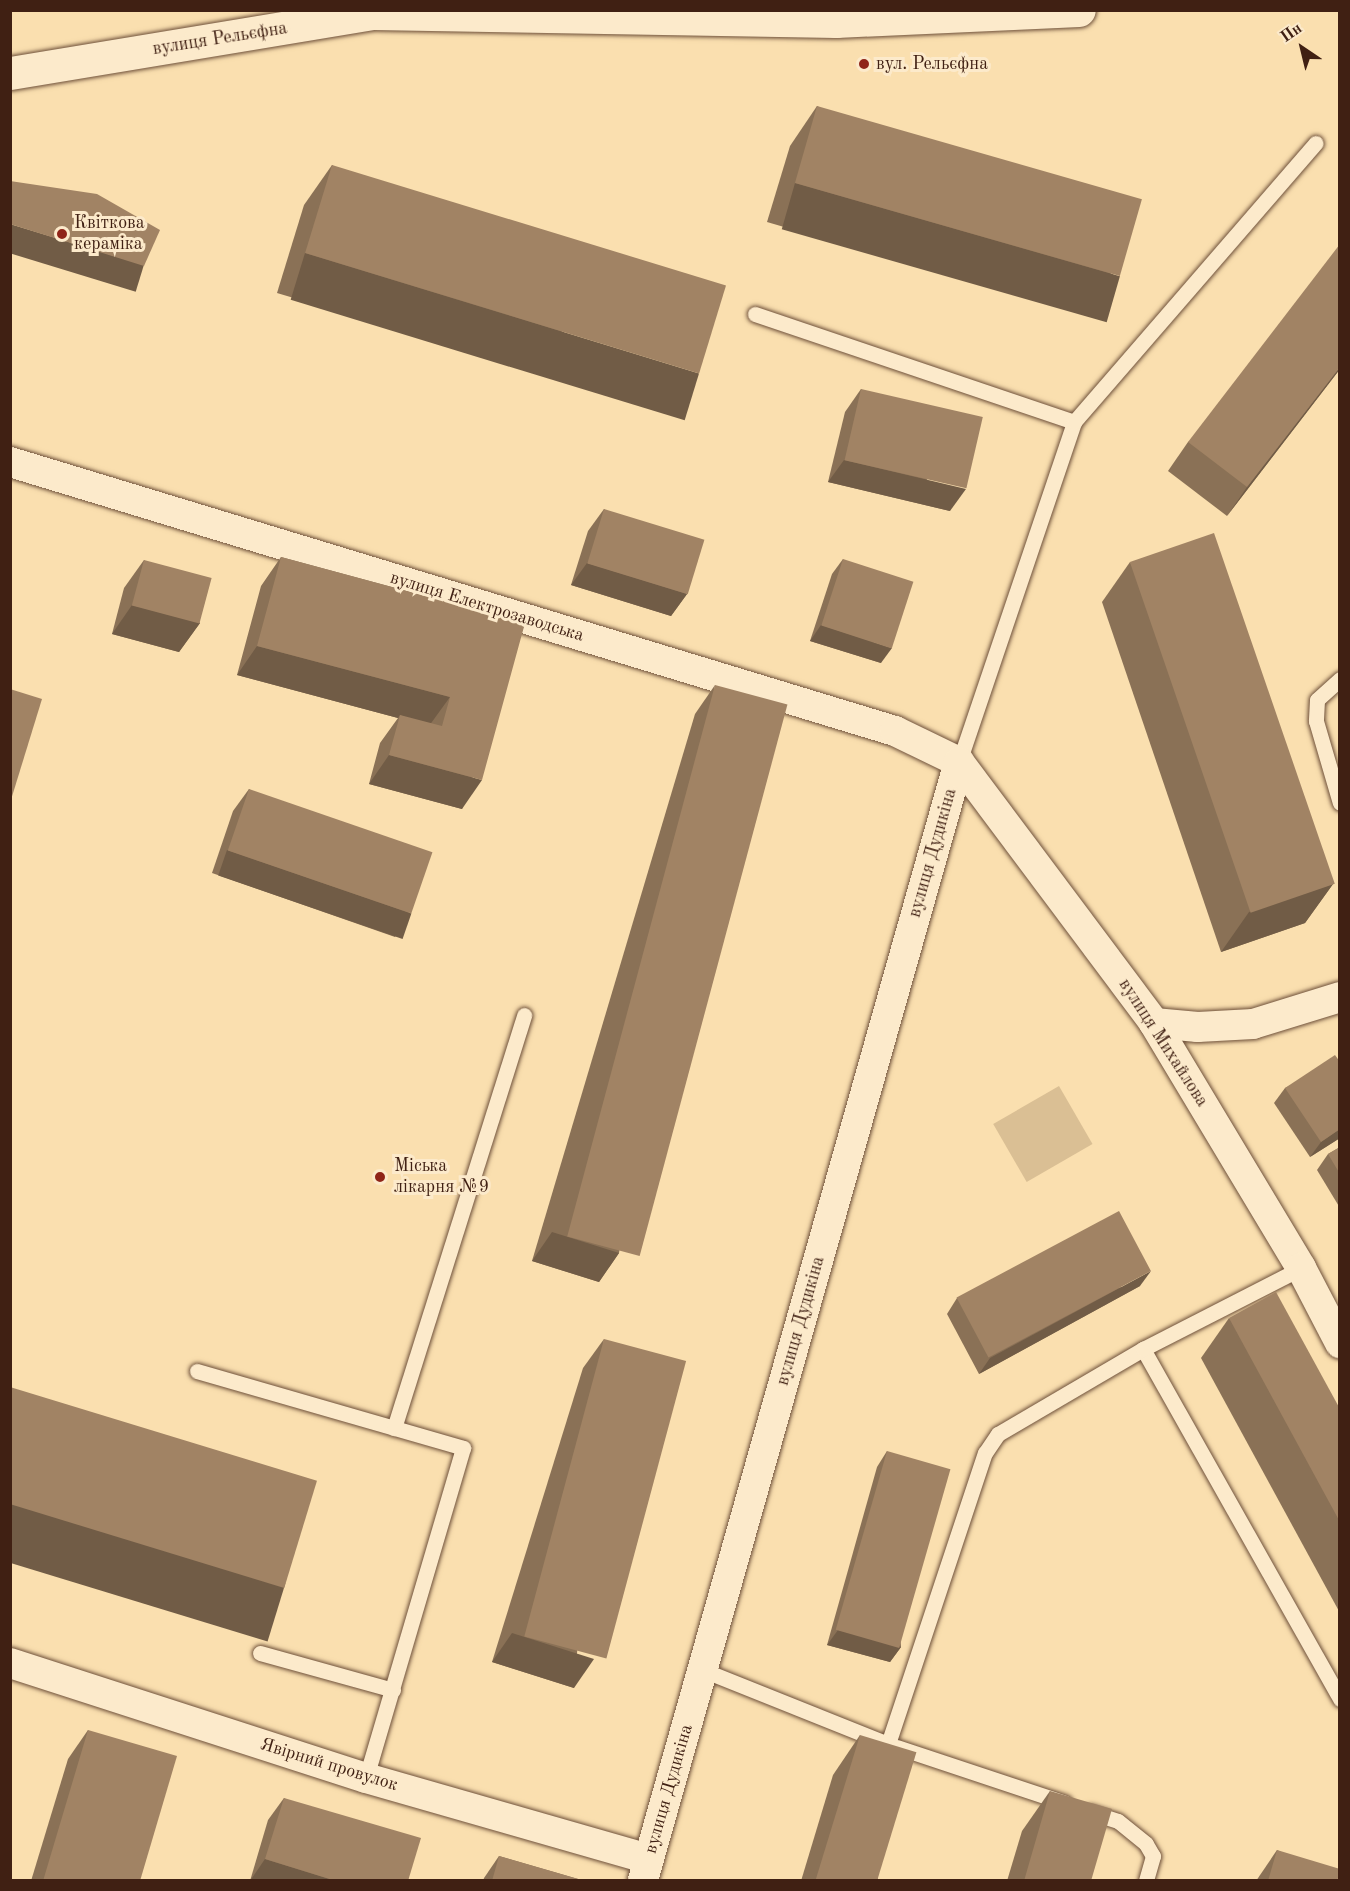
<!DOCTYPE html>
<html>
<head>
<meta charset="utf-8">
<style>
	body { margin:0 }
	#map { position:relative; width:1350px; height:1891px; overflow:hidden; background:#fadfaf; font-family:"Old Standard TT",serif }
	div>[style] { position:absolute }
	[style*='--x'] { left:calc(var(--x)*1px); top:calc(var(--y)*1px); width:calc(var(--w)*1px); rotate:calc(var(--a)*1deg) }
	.green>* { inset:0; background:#dabf94; transform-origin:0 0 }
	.roads { filter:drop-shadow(0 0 2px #6e503a) drop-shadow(0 0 2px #6e503a) }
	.lane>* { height:15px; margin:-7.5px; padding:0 7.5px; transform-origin:7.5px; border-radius:7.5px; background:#fceacb }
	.street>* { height:30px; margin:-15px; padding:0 15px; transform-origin:15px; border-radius:15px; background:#fceacb }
	.secondary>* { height:33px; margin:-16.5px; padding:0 16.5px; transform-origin:16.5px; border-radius:16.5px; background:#fceacb }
	.wall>* { inset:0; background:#8a7156 }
	.shaded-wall>* { inset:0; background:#715c46; transform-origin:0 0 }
	.building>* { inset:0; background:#a18364; transform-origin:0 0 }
	.dots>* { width:16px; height:16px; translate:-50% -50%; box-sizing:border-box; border:3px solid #fceacb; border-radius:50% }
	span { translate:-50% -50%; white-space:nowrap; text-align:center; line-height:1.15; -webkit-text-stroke:6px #fceacb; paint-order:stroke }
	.street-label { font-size:18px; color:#402013 }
	.poi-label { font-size:18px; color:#402013 }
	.left { translate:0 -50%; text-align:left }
	.frame { position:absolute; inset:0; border:12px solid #402013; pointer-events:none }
	.north { position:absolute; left:1272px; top:18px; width:60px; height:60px; -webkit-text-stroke:4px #fceacb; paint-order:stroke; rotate:325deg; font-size:16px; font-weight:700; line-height:24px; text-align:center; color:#402013 }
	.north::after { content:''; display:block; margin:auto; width:21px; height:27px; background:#402013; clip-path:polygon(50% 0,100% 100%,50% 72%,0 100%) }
</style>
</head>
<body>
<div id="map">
	<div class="green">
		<i style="left:1059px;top:1086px;width:67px;height:76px;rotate:60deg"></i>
	</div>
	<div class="roads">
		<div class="lane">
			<i style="--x:755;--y:314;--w:337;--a:18.7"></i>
			<i style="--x:1340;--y:679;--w:31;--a:138"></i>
			<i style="--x:1317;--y:700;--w:21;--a:93"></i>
			<i style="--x:1316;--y:721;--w:85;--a:73.7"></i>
			<i style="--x:959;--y:762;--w:359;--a:-71.3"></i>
			<i style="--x:1074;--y:422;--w:369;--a:-49.1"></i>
			<i style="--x:1143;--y:1349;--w:402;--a:60.6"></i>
			<i style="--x:197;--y:1371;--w:277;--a:16.1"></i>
			<i style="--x:463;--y:1448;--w:344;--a:106.4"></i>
			<i style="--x:394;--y:1428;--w:433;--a:-72.5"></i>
			<i style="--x:260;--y:1653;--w:138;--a:15.5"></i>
			<i style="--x:703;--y:1670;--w:199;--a:21.8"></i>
			<i style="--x:888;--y:1744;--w:307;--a:-71.6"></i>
			<i style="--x:985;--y:1453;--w:23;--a:-56"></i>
			<i style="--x:998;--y:1434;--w:168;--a:-30.4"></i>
			<i style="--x:1143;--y:1349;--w:178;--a:-27.1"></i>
			<i style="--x:897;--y:1747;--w:177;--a:18.4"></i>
			<i style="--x:1090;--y:1812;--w:29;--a:18"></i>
			<i style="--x:1118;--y:1821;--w:36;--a:39"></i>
			<i style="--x:1146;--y:1844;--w:14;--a:60"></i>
			<i style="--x:1153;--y:1856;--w:25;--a:106"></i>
		</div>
		<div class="street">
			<i style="--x:10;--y:462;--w:925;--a:16.91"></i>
			<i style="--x:895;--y:731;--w:71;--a:25.8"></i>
			<i style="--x:959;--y:762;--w:326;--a:53.2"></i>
			<i style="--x:1154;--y:1023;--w:286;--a:59"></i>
			<i style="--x:1301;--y:1268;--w:85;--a:62.5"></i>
			<i style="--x:1154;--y:1023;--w:44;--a:5.2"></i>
			<i style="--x:1198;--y:1027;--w:55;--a:-3.1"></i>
			<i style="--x:1253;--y:1024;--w:91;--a:-17.2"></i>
			<i style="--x:10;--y:1663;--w:374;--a:17.9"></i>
			<i style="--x:366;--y:1778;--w:294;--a:16"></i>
			<i style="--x:643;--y:1880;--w:1162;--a:-74.22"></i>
		</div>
		<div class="secondary">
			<i style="--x:10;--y:73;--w:368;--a:-9.4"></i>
			<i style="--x:373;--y:13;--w:463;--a:1"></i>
			<i style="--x:836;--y:21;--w:243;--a:-2.6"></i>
		</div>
	</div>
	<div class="wall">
		<i style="clip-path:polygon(817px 106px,1119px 278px,1091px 317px,767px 222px,790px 146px)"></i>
		<i style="clip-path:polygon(332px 165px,672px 411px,277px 293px,304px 205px)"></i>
		<i style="clip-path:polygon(1340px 369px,1227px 516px,1168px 471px,1188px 442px)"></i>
		<i style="clip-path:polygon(861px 389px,950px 511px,828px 482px,845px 412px)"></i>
		<i style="clip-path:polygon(604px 509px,687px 594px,671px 616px,571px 585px,588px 531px)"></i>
		<i style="clip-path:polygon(281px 557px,525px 623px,462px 809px,369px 784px,380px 743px,398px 718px,237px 675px,261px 586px)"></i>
		<i style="clip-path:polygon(843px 559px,881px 663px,810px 641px,832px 574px)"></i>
		<i style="clip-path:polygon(144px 560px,200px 623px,179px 652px,112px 634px,124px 588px)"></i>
		<i style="clip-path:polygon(1130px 562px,1333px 884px,1305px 923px,1221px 952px,1102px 602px)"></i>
		<i style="clip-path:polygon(715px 685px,619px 1253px,599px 1282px,532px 1261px,695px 714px)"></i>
		<i style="clip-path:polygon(249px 789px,411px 914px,395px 937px,212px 873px,233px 811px)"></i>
		<i style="clip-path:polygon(1340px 1062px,1340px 1138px,1310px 1157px,1274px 1103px,1285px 1088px)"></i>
		<i style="clip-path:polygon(1340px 1147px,1340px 1208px,1317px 1170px,1328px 1154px)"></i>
		<i style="clip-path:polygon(1140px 1286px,979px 1374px,947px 1314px,957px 1298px)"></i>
		<i style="clip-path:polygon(1229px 1318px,1340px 1409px,1340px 1613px,1201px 1358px)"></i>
		<i style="clip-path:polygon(604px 1339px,574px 1688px,492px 1662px,583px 1368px)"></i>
		<i style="clip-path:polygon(887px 1451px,901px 1647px,890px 1662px,827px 1645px,877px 1467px)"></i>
		<i style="clip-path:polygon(88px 1730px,140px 1881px,31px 1881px,68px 1759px)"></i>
		<i style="clip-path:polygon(860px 1735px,878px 1881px,801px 1881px,833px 1775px)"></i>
		<i style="clip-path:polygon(1050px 1791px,1091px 1881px,1007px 1881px,1022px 1831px)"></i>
		<i style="clip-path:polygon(284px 1798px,408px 1881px,250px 1881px,268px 1820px)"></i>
		<i style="clip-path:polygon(1277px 1850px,1337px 1881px,1256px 1881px)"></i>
		<i style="clip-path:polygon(499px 1856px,585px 1881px,483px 1881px,484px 1878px)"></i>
	</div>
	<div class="shaded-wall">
		<i style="left:795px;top:183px;width:338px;height:48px;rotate:16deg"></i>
		<i style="left:10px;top:224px;width:140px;height:28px;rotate:17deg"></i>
		<i style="left:305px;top:253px;width:412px;height:49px;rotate:17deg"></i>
		<i style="clip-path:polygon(1340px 367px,1340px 369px,1227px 516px,1247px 487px)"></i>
		<i style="clip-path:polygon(844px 460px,966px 489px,950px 511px,828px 482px)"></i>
		<i style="clip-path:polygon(587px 563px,687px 594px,671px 616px,571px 585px)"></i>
		<i style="clip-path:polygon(132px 605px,200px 623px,179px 652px,112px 634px)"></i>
		<i style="clip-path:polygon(821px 625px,892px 648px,881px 663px,810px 641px)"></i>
		<i style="clip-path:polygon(257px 646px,450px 697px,429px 726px,400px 715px,398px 718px,237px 675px)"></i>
		<i style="clip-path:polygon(389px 755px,482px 780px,462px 809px,369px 784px)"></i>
		<i style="left:227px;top:850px;width:195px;height:27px;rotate:19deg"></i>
		<i style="clip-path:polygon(1333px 884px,1305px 923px,1221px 952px,1249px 912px)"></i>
		<i style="clip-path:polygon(1340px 1129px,1340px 1138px,1310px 1157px,1321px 1142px)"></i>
		<i style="clip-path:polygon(552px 1232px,619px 1253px,599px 1282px,532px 1261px)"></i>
		<i style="clip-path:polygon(1151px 1271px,1140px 1286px,979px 1374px,990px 1358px)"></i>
		<i style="left:10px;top:1499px;width:288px;height:61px;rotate:17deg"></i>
		<i style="clip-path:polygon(838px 1630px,901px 1647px,890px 1662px,827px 1645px)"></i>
		<i style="clip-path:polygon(512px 1633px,594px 1659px,574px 1688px,492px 1662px)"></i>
		<i style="clip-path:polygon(265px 1859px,336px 1881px,250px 1881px)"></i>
	</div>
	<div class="building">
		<i style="left:817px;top:106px;width:338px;height:80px;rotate:16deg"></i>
		<i style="left:332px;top:165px;width:412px;height:92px;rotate:17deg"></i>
		<i style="clip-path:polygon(10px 181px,97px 194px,160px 230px,144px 266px,10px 224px)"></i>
		<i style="clip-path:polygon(1340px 244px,1340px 367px,1247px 487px,1188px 442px)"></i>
		<i style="left:861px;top:389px;width:125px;height:73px;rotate:13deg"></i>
		<i style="left:604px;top:509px;width:105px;height:57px;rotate:17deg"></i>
		<i style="left:1214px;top:533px;width:371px;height:89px;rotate:71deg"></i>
		<i style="clip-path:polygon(281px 557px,525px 623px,482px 780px,389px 755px,400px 715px,442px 726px,450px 697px,257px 646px)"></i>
		<i style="left:843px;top:559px;width:74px;height:70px;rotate:18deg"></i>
		<i style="left:144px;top:560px;width:70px;height:47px;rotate:15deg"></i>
		<i style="left:715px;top:685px;width:75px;height:571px;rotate:15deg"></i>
		<i style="clip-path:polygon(10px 689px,42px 699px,10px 803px)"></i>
		<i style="left:249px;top:789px;width:194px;height:65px;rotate:19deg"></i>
		<i style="clip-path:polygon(1335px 1055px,1340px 1062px,1340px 1129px,1321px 1142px,1285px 1088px)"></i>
		<i style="clip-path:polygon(1340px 1147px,1340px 1174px,1328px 1154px)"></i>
		<i style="left:1119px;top:1211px;width:68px;height:184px;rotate:62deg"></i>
		<i style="clip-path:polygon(1276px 1292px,1340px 1409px,1340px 1522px,1229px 1318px)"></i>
		<i style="left:604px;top:1339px;width:85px;height:308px;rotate:15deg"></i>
		<i style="left:10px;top:1387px;width:321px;height:112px;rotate:17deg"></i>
		<i style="left:887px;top:1451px;width:66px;height:186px;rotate:16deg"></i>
		<i style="clip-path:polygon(88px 1730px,177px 1756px,140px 1881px,43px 1881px)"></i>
		<i style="left:860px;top:1735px;width:59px;height:152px;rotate:17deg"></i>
		<i style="clip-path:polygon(1050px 1791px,1112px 1809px,1091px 1881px,1024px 1881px)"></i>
		<i style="clip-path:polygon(284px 1798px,421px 1838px,408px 1881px,336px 1881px,265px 1859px)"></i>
		<i style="clip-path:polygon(1277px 1850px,1340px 1869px,1340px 1873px,1337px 1881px,1268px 1881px)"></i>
		<i style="clip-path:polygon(499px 1856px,585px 1881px,492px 1881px)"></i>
	</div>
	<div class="dots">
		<i style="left:864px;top:64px;background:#8f2418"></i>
		<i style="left:62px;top:234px;background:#8f2418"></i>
		<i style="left:380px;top:1177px;background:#8f2418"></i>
	</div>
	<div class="street-label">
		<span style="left:220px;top:39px;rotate:-9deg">вулиця Рельєфна</span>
		<span style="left:487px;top:607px;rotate:17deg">вулиця Електрозаводська</span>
		<span style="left:933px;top:853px;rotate:-74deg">вулиця Дудикіна</span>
		<span style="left:1163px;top:1043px;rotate:57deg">вулиця Михайлова</span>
		<span style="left:801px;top:1321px;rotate:-74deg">вулиця Дудикіна</span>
		<span style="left:329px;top:1765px;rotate:17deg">Явірний провулок</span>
		<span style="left:669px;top:1789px;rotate:-74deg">вулиця Дудикіна</span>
	</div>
	<div class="poi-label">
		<span class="left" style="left:876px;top:64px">вул. Рельєфна</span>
		<span class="left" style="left:74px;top:234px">Квіткова<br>кераміка</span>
		<span class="left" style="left:394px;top:1177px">Міська<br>лікарня №9</span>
	</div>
	<div class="frame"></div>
	<div class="north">Пн</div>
</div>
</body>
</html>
